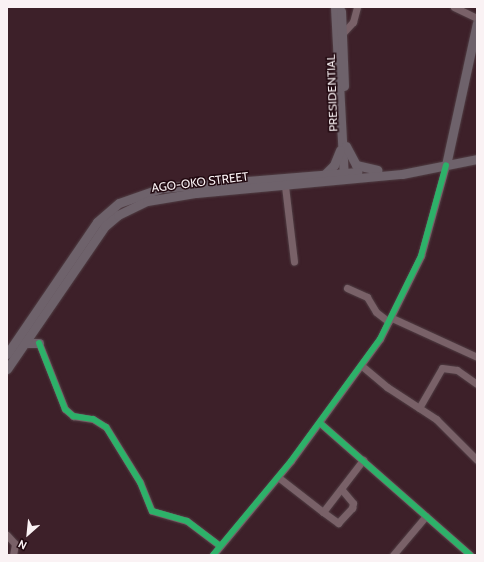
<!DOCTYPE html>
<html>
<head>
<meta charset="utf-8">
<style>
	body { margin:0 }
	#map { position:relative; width:484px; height:562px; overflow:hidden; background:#3d2029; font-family:Cabin,sans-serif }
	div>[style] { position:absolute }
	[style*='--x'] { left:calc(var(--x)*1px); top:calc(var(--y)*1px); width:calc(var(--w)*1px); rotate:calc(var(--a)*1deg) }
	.roads { filter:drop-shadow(0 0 1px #503e44) drop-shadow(0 0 1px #503e44) }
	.minor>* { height:7px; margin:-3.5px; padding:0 3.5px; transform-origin:3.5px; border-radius:3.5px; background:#796168 }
	.major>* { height:9px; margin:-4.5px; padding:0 4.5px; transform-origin:4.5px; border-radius:4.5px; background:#6e626b }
	.cycleway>* { height:6px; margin:-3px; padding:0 3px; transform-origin:3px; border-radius:3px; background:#2db169 }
	span { translate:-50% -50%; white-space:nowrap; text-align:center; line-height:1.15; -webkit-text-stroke:3px #210910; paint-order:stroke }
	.street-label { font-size:12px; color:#faf2f4 }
	.frame { position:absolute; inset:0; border:8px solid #faf2f4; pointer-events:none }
	.north { position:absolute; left:8px; top:514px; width:40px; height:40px; -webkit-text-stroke:3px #210910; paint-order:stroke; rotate:207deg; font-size:11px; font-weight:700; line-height:16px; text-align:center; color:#faf2f4 }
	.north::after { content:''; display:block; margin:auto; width:14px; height:18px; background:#faf2f4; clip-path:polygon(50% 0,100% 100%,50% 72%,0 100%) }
</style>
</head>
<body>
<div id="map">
	<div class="roads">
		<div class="minor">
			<i style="--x:454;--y:7;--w:25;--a:26"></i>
			<i style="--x:343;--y:33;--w:15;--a:-48"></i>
			<i style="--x:353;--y:22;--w:16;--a:-75"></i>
			<i style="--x:285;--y:186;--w:76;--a:83.2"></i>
			<i style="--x:347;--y:288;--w:22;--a:24"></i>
			<i style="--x:367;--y:297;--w:17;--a:59"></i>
			<i style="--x:376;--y:312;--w:16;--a:38"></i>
			<i style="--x:392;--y:318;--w:94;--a:24.6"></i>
			<i style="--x:39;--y:343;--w:71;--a:68.5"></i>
			<i style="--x:65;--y:409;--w:11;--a:41"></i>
			<i style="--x:73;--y:416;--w:20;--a:9"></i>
			<i style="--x:93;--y:419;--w:15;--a:32"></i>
			<i style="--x:106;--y:427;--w:65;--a:58.3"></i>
			<i style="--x:140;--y:482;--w:31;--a:68"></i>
			<i style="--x:152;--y:511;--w:36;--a:16"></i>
			<i style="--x:187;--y:521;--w:41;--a:37.1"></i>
			<i style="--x:362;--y:366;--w:33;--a:40"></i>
			<i style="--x:387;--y:387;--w:59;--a:33.1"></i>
			<i style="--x:436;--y:419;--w:58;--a:45"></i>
			<i style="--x:419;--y:408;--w:46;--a:-60.1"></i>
			<i style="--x:442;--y:368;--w:15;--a:8"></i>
			<i style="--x:457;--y:370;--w:24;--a:35"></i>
			<i style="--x:320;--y:423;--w:200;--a:41.3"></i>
			<i style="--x:278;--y:477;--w:57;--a:37.9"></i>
			<i style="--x:323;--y:512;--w:66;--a:-52.4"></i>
			<i style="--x:323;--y:512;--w:19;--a:36"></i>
			<i style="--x:338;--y:523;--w:21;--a:-47"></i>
			<i style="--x:352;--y:508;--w:5;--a:-79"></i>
			<i style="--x:353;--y:503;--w:17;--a:-130"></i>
			<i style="--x:7;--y:535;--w:12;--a:48"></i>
			<i style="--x:15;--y:544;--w:11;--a:100"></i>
			<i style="--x:213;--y:555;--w:122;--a:-50.3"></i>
			<i style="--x:291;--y:461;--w:151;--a:-53.9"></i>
			<i style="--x:380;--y:339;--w:93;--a:-63.7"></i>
			<i style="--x:421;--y:256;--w:94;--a:-74.6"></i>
			<i style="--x:393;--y:555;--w:51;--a:-49.8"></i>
		</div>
		<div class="major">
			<i style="--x:335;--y:7;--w:172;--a:87"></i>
			<i style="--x:341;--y:11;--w:75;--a:87.7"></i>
			<i style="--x:346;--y:146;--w:21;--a:62"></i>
			<i style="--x:356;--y:165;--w:22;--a:13"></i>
			<i style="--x:446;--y:165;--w:145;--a:-77.7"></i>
			<i style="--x:324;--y:175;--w:14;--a:-45"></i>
			<i style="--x:334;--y:165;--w:16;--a:-68"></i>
			<i style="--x:25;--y:343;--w:14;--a:0"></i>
			<i style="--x:7;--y:354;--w:160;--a:-55.7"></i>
			<i style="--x:97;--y:222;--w:29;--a:-41"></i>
			<i style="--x:119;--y:203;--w:46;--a:-19.2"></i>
			<i style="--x:162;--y:188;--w:196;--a:-4.7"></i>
			<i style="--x:7;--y:369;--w:173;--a:-55.6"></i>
			<i style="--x:105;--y:226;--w:17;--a:-40"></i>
			<i style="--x:118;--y:215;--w:32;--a:-26"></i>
			<i style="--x:147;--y:201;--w:50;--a:-9.3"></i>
			<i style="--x:196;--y:193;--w:207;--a:-5.3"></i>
			<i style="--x:402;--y:174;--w:76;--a:-11.3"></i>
		</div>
	</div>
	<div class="cycleway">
		<i style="--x:39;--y:343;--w:71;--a:68.5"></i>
		<i style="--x:65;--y:409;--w:11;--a:41"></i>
		<i style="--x:73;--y:416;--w:20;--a:9"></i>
		<i style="--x:93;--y:419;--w:15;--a:32"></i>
		<i style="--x:106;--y:427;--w:65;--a:58.3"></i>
		<i style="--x:140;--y:482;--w:31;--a:68"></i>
		<i style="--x:152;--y:511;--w:36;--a:16"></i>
		<i style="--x:187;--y:521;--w:41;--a:37.1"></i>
		<i style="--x:320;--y:423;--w:200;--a:41.3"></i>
		<i style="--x:213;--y:555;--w:122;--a:-50.3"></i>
		<i style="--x:291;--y:461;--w:151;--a:-53.9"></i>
		<i style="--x:380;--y:339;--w:93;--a:-63.7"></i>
		<i style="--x:421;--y:256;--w:94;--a:-74.6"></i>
	</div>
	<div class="street-label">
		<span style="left:332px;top:93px;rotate:-92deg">PRESIDENTIAL</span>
		<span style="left:200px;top:182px;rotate:-7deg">AGO-OKO STREET</span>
	</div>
	<div class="frame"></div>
	<div class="north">N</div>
</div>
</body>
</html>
